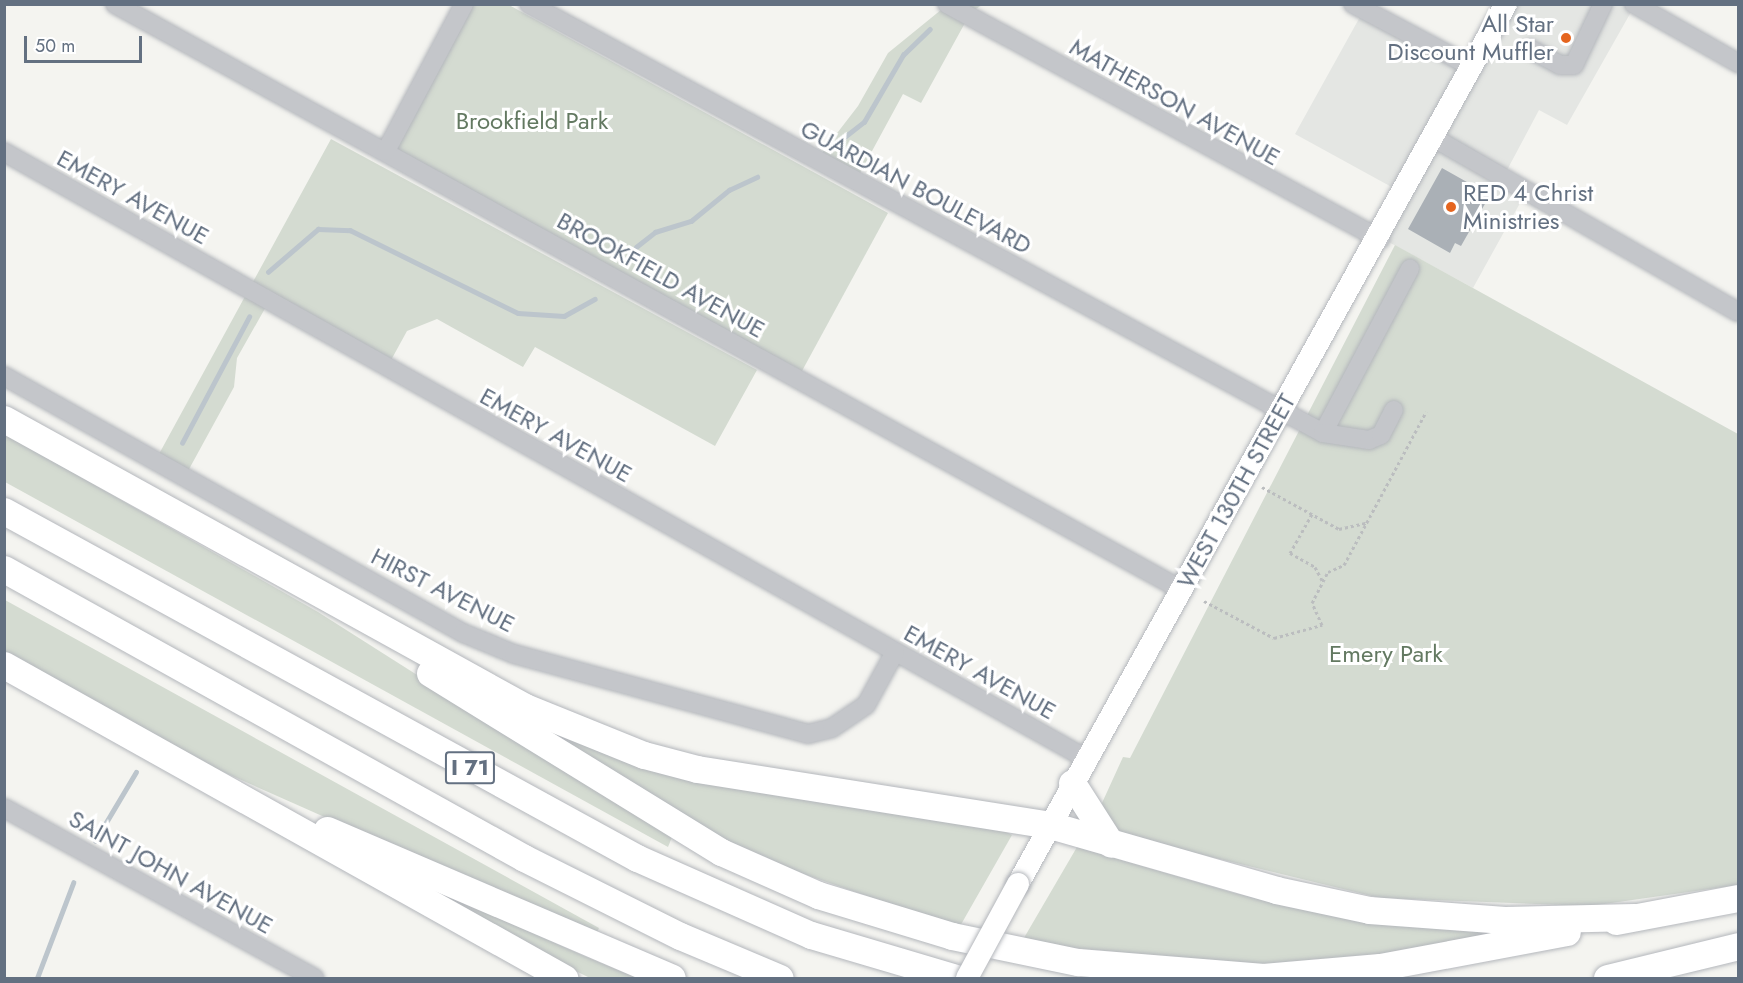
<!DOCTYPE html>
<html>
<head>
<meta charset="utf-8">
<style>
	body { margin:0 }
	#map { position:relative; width:1743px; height:983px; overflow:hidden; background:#f4f4f0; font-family:Jost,sans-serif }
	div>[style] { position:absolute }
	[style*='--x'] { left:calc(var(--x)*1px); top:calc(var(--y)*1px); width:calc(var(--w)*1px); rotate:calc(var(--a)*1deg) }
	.built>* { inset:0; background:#e4e6e3 }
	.green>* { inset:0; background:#d4dbd1 }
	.stream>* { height:4.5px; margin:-2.25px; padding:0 2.25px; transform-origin:2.25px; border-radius:2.25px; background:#bcc5cc }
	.building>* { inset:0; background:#aab0b6 }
	.path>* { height:3px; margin-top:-1.5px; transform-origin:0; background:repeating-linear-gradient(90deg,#bbbdbf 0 3px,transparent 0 6px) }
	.roads { filter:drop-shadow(0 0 2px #b4b7bc) drop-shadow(0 0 2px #b4b7bc) }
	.minor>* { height:18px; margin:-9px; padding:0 9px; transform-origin:9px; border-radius:9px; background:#c4c6ca }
	.major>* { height:22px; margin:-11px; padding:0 11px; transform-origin:11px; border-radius:11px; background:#fff }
	.highway>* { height:27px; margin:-13.5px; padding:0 13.5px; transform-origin:13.5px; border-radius:13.5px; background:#fff }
	.bridges { filter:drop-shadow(0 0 2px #b4b7bc) drop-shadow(0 0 2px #b4b7bc) }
	.major-bridge>* { height:22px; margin:-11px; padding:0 11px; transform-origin:11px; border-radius:11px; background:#fff }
	.dots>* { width:16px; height:16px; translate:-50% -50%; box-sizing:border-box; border:3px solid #fff; border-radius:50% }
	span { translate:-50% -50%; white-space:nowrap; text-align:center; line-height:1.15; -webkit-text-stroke:6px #fff; paint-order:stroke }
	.shield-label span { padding:2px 4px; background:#fff; border:2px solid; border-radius:4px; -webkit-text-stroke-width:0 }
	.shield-label { font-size:22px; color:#637081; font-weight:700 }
	.poi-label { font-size:24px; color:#637081 }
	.right { translate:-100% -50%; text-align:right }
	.left { translate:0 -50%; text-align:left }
	.street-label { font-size:24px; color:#637081 }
	.park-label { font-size:24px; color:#637961 }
	.frame { position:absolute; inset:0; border:6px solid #637081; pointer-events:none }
	.scale { position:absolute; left:24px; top:36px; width:118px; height:27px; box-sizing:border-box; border:3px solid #637081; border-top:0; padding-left:8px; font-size:18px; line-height:21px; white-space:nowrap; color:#637081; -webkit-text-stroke:4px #fff; paint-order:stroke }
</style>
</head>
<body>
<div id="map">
	<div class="built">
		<i style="clip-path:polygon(1498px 5px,1635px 5px,1567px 125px,1539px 110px,1506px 172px,1530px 185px,1473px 288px,1385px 240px,1408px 196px,1295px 134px,1366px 6px,1468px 58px)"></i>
	</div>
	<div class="green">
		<i style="clip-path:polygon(473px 5px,509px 5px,888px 213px,802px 371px,394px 150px)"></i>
		<i style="clip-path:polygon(947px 5px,982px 5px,971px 12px,921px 103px,903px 94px,859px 175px,821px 154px,858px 106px,888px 53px)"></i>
		<i style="clip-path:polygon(331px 139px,757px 370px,715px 446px,535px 347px,523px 367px,437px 319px,407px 331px,390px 362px,272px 296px,237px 358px,234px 387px,188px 471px,159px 454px)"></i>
		<i style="clip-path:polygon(1395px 245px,1738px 434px,1738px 885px,1590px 906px,1380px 898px,1125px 836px,1106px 822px,1102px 803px,1123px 757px,1130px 758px)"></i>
		<i style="clip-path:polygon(5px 434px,318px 612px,672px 837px,668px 847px,5px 482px)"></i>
		<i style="clip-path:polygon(5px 600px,599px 928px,595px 937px,205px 764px,5px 653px)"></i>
		<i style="clip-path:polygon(469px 683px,564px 735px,996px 826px,1012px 835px,959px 928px,752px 856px)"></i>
		<i style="clip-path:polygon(1077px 847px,1234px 893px,1343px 917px,1484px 929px,1485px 938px,1429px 950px,1264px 966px,1021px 943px)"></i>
		<i style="clip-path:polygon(424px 885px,584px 956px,637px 978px,590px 978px,496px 932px)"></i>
	</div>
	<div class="stream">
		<i style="--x:833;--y:146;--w:39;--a:-38"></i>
		<i style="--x:864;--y:122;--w:78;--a:-59.8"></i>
		<i style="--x:903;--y:55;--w:37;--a:-44"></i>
		<i style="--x:636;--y:247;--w:24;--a:-38"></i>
		<i style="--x:655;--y:232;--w:38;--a:-17"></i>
		<i style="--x:691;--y:221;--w:49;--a:-39.2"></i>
		<i style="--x:729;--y:190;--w:31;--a:-25"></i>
		<i style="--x:268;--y:272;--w:66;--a:-40.7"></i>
		<i style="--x:318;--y:229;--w:32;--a:2"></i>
		<i style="--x:350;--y:230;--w:187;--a:26.3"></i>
		<i style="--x:518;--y:313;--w:46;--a:3.7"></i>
		<i style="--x:564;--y:316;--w:35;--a:-29"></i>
		<i style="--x:182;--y:443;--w:143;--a:-62"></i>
		<i style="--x:95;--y:841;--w:80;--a:-59.3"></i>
		<i style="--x:37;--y:978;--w:102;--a:-69.2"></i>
	</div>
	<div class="building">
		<i style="clip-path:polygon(1442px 168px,1490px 195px,1461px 246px,1455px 243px,1450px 253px,1408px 229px)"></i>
	</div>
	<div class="path">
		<i style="--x:1262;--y:487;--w:88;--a:28.6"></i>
		<i style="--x:1339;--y:529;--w:28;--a:-13"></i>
		<i style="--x:1312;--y:514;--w:45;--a:119.4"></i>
		<i style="--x:1290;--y:553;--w:29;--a:29"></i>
		<i style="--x:1315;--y:567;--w:17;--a:62"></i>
		<i style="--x:1204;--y:601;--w:79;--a:27.9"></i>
		<i style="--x:1274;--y:638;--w:50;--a:-15.2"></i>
		<i style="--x:1322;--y:625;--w:24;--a:-114"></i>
		<i style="--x:1312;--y:603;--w:35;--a:-63"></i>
		<i style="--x:1328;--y:572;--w:17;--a:-24"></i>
		<i style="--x:1344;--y:565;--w:174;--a:-61.8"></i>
	</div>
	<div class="roads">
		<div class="minor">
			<i style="--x:115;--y:4;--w:1217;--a:28.78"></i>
			<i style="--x:529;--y:4;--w:902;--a:28.38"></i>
			<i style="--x:1323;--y:433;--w:186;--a:-62.1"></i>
			<i style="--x:947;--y:4;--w:493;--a:28.5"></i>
			<i style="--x:1353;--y:4;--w:135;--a:27.9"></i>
			<i style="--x:1634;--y:4;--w:120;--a:29.6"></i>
			<i style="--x:1530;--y:49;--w:34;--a:28"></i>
			<i style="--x:1560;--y:65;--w:14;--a:0"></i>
			<i style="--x:1574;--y:65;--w:68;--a:-64.6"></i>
			<i style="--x:1434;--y:138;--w:350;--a:29.8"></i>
			<i style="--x:386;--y:151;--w:166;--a:-62"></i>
			<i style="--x:4;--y:152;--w:1239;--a:29.27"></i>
			<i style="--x:4;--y:376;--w:526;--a:29.25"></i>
			<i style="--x:463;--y:633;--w:55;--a:22.4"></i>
			<i style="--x:514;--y:654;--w:305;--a:15.2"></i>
			<i style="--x:808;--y:734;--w:25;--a:-14"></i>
			<i style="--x:832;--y:728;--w:41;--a:-34.1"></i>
			<i style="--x:866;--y:705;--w:60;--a:-61.3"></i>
			<i style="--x:1323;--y:433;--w:47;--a:8.7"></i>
			<i style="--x:1369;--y:440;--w:13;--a:-23"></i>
			<i style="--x:1381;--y:435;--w:28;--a:-63"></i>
			<i style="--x:4;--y:808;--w:354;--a:28.7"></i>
		</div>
		<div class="major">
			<i style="--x:1018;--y:884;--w:1006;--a:-60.99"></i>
		</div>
		<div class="highway">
			<i style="--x:4;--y:419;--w:595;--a:28.93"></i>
			<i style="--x:525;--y:707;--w:128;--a:22"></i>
			<i style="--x:644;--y:755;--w:55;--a:14.8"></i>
			<i style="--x:697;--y:769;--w:357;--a:9"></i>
			<i style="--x:1050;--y:825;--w:235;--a:16"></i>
			<i style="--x:1276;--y:890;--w:95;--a:12.1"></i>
			<i style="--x:1369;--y:910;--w:136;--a:4.2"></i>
			<i style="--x:1505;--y:920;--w:129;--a:-1.3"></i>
			<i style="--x:4;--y:511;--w:722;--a:28.73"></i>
			<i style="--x:637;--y:858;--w:190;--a:23.9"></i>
			<i style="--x:811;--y:935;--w:151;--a:16.5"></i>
			<i style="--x:4;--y:569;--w:595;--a:29.06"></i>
			<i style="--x:524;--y:858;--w:174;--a:26.6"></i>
			<i style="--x:680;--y:936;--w:108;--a:22.8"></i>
			<i style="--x:4;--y:665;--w:642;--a:29.2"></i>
			<i style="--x:430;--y:673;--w:342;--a:31.6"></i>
			<i style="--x:721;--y:852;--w:106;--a:23.9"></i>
			<i style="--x:818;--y:895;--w:140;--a:17"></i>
			<i style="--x:952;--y:936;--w:129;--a:11.7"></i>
			<i style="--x:1078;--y:962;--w:186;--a:4.6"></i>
			<i style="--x:1263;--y:977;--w:117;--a:-4.9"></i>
			<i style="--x:1380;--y:967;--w:190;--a:-10.6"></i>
			<i style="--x:1072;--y:783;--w:72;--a:57.4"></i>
			<i style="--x:327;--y:830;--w:375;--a:23.2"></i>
			<i style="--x:1616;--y:921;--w:124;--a:-10.7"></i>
			<i style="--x:1607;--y:978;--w:135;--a:-13.7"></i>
		</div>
	</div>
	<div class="bridges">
		<div class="major-bridge">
			<i style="--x:967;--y:978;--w:107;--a:-61.5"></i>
		</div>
	</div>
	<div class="dots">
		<i style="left:1566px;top:38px;background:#e5651f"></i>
		<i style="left:1451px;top:207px;background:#e5651f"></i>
	</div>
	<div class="shield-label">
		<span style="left:470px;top:768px">I 71</span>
	</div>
	<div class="poi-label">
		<span class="right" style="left:1554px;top:38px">All Star<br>Discount Muffler</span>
		<span class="left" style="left:1463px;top:207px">RED 4 Christ<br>Ministries</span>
	</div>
	<div class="street-label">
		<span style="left:1175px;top:102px;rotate:29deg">MATHERSON AVENUE</span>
		<span style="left:916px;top:187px;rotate:28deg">GUARDIAN BOULEVARD</span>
		<span style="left:133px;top:197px;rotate:29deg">EMERY AVENUE</span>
		<span style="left:661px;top:275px;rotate:29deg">BROOKFIELD AVENUE</span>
		<span style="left:556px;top:435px;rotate:29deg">EMERY AVENUE</span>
		<span style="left:1236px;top:491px;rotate:-61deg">WEST 130TH STREET</span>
		<span style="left:443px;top:590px;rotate:27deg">HIRST AVENUE</span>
		<span style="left:980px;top:672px;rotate:29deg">EMERY AVENUE</span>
		<span style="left:171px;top:872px;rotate:29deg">SAINT JOHN AVENUE</span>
	</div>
	<div class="park-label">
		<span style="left:532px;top:121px">Brookfield Park</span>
		<span style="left:1386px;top:654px">Emery Park</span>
	</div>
	<div class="frame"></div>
	<div class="scale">50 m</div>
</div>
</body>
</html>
